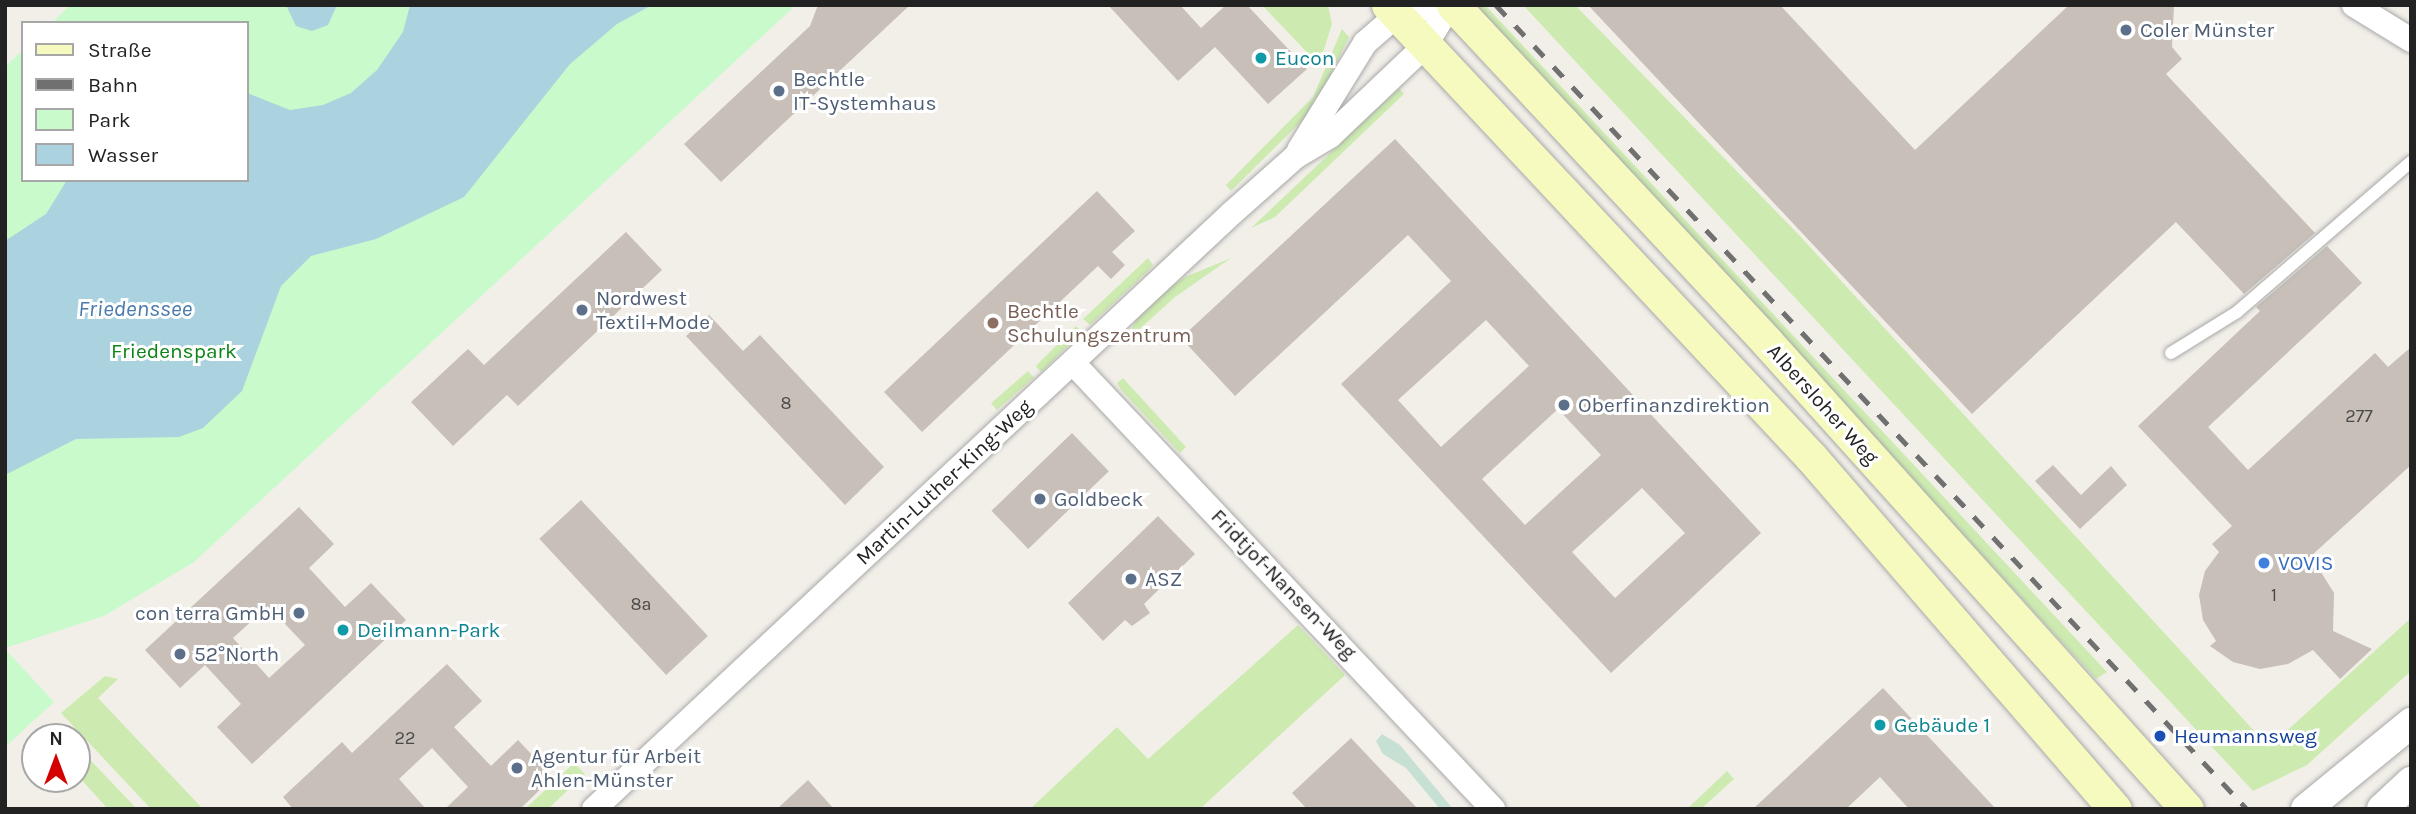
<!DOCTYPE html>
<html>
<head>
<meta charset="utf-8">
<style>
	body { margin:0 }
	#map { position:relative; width:2416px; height:814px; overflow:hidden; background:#f2efe9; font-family:Karla,sans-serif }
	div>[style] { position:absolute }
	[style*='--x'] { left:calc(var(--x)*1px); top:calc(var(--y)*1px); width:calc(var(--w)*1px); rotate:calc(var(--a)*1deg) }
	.grass>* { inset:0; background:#cdebb0; transform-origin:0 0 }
	.wetland>* { inset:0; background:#c6e0d4 }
	.park>* { inset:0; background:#c8facc }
	.water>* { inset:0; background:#aad3df }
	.building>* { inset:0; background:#c7bfb8; transform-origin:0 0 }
	.roads { filter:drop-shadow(0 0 2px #a9a9a9) drop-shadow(0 0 2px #a9a9a9) }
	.service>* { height:12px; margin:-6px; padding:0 6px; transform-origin:6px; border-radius:6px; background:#fff }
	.minor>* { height:24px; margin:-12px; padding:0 12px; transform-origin:12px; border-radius:12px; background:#fff }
	.tertiary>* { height:30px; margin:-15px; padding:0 15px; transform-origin:15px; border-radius:15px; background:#fff }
	.secondary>* { height:33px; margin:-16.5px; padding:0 16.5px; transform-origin:16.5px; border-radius:16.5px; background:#f7fabf }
	.rail>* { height:5px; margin-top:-2.5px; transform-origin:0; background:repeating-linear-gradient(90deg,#707070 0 14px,transparent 0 28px) }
	.dots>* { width:19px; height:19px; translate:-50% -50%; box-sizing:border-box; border:4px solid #fff; border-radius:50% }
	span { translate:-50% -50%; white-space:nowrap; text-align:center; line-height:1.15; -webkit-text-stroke:6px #fff; paint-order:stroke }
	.number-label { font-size:18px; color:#4b4948 }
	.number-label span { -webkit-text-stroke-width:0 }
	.service-label { font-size:21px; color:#4e5e75 }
	.left { translate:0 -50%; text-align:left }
	.right { translate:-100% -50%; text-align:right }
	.culture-label { font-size:21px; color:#0d838f }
	.education-label { font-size:21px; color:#785e54 }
	.park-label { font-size:21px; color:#0c8416 }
	.street-label { font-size:21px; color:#222 }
	.shop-label { font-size:21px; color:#366cbe }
	.transit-label { font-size:21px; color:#164399 }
	.water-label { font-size:23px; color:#4a7aab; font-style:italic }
	.frame { position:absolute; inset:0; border:7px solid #222; pointer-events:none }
	.legend { position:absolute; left:21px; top:21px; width:228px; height:161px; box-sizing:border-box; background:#fff; border:2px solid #a7a7a7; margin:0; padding:9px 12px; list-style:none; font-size:21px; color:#222 }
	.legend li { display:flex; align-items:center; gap:14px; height:35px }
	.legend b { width:35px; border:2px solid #a7a7a7 }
	.north { position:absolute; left:21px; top:723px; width:70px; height:70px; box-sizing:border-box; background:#fff; border:2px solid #a7a7a7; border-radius:50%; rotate:0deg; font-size:19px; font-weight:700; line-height:28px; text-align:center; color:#222 }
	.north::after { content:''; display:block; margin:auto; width:24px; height:32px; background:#d40000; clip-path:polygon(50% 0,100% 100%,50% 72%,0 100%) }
</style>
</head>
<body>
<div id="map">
	<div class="grass">
		<i style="clip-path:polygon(1262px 5px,1328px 5px,1332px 24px,1319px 65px)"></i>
		<i style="clip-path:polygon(1474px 5px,1485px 5px,2107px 672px,2096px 679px)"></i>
		<i style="clip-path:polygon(1523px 5px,1575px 5px,1800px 236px,2269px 747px,2411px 618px,2411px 671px,2307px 765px,2253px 791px)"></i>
		<i style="clip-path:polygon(1342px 29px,1349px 37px,1315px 108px,1231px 191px,1226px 185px,1313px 97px)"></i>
		<i style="clip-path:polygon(1399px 88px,1404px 94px,1275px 217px,1251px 228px)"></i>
		<i style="clip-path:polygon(1148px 258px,1153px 265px,1148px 271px,1090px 325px,1083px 319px)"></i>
		<i style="clip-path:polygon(1231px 258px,1175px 297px,1122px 345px,1139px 316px,1164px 291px,1185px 277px)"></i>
		<i style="left:1076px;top:326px;width:8px;height:57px;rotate:45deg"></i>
		<i style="left:1028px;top:371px;width:9px;height:49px;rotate:49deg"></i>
		<i style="clip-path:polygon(1123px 378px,1186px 447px,1180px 453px,1121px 390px,1117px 383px)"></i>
		<i style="clip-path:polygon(1298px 625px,1345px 675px,1200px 809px,1030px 809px,1117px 727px,1148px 759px)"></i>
		<i style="clip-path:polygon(105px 676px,118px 679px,98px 698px,203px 809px,151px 809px,61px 713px)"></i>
		<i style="clip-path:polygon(77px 746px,137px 809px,108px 809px,77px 775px)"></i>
		<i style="clip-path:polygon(574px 763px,585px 774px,548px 809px,525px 809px)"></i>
		<i style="clip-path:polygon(1727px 771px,1734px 779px,1701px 809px,1687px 809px)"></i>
	</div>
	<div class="wetland">
		<i style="clip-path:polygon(1382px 734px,1400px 745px,1453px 809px,1440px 809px,1406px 768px,1383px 754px,1376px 741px)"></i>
	</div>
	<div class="park">
		<i style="clip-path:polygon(70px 5px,796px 5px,194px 562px,104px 616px,5px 648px,5px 67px,23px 50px,23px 180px,247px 180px,247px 23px,52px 23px)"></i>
		<i style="clip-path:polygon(5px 649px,54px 702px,5px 747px)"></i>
	</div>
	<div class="water">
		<i style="clip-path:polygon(286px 5px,337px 5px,328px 25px,312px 31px,296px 26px)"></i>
		<i style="clip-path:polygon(410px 5px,652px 5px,617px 24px,570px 64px,464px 197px,376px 239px,311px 256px,281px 286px,242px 391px,203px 428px,179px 437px,76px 439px,5px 475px,5px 241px,46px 214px,67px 180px,247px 180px,247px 93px,290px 110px,323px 105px,351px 93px,377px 70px,403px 32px)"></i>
	</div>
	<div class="building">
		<i style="clip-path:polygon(818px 5px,910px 5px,721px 182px,684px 144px,810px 26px)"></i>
		<i style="clip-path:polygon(1108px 5px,1180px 5px,1201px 28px,1226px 5px,1247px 5px,1307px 69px,1268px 104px,1215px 47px,1178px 81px)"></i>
		<i style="clip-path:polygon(1588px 5px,1780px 5px,1915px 150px,2069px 5px,2174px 5px,2172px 47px,2182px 59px,2166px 74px,2315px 233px,2244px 294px,2176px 222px,1972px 414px)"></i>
		<i style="clip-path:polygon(evenodd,1395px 139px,1761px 533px,1611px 673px,1341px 384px,1451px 281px,1408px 235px,1235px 396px,1181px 338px,1395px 139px,1486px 320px,1529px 366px,1441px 447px,1398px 400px,1486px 320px,1395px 139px,1558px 409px,1601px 455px,1525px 525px,1482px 479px,1558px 409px,1395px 139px,1642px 488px,1685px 533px,1615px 598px,1572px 552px,1642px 488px)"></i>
		<i style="clip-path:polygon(1097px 191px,1135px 231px,1112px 252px,1125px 265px,1111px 279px,1098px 266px,922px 432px,884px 392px)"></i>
		<i style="clip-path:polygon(626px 232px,662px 270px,518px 406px,507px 395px,453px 446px,411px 402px,468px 349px,484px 365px)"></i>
		<i style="clip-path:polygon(2327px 246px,2362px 283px,2208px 427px,2248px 470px,2375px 353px,2388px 367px,2411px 347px,2411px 465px,2311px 556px,2334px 593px,2333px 631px,2372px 649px,2340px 679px,2313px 650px,2288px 664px,2260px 669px,2233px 662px,2210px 646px,2216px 641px,2203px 620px,2199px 595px,2205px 571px,2219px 552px,2212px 544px,2232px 526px,2138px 426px,2260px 311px,2256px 307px)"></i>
		<i style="clip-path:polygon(709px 315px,743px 351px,760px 335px,884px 467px,845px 505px,686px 336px)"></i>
		<i style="left:1072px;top:433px;width:53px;height:112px;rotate:46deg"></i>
		<i style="clip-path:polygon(2053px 465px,2081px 495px,2111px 466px,2127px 485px,2080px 529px,2035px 481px)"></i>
		<i style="left:581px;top:500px;width:186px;height:57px;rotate:47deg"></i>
		<i style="clip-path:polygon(evenodd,299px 507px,334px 544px,309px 568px,345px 607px,371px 583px,406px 620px,252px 764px,217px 727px,241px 704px,205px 665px,180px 688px,145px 650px,299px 507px,268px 606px,305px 645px,269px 678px,233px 638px,268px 606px)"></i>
		<i style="clip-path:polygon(1158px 516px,1195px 554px,1144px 604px,1150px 613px,1132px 626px,1125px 620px,1103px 641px,1068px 603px)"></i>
		<i style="clip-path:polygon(447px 664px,482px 701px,454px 727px,491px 766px,518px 740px,553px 777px,520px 809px,445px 809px,468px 787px,432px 748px,399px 779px,426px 809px,293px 809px,283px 797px,342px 742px,352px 753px)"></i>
		<i style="clip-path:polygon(1883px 688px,1996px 809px,1909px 809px,1880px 777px,1846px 809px,1753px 809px)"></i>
		<i style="clip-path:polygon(1351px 738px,1418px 809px,1307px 809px,1292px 793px)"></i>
		<i style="clip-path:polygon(808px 780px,834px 809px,777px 809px)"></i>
	</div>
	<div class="roads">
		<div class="service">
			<i style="--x:2171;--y:353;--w:78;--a:-31.8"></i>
			<i style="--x:2237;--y:312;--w:230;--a:-40.8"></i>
		</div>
		<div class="minor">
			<i style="--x:2354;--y:5;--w:67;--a:31.6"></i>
			<i style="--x:1299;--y:150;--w:126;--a:-58.3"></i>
			<i style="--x:1365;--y:43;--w:43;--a:-41.2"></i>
			<i style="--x:1397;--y:15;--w:45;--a:-12.8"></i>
			<i style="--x:1073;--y:363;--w:613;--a:46.72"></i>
			<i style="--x:594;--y:809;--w:873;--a:-43.05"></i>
			<i style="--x:1232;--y:213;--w:84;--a:-41.6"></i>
			<i style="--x:1295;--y:157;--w:41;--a:-31"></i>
			<i style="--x:1330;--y:136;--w:131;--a:-43.5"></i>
			<i style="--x:1425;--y:46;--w:48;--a:-58.6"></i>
		</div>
		<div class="tertiary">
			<i style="--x:2306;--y:809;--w:136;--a:-39.3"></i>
			<i style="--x:2382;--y:809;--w:40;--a:-43"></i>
		</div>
		<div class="secondary">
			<i style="--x:1388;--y:5;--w:619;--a:46.9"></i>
			<i style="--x:1811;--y:457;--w:465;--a:49.2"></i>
			<i style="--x:1453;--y:5;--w:461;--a:47"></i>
			<i style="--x:1767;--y:342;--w:628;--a:48.03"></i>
		</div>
	</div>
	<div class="rail">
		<i style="--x:1496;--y:5;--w:1100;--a:46.95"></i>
	</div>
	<div class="dots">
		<i style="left:2126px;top:30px;background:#5c6f8a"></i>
		<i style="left:1261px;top:58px;background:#0f9aa8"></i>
		<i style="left:779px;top:91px;background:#5c6f8a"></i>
		<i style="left:582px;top:310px;background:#5c6f8a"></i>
		<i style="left:993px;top:323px;background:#8d6e63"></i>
		<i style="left:1564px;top:405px;background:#5c6f8a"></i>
		<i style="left:1040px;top:499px;background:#5c6f8a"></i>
		<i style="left:2264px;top:563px;background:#3f7fe0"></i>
		<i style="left:1131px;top:579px;background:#5c6f8a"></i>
		<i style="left:299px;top:613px;background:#5c6f8a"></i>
		<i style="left:343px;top:630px;background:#0f9aa8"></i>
		<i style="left:180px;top:654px;background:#5c6f8a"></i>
		<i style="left:1880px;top:725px;background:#0f9aa8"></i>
		<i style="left:2160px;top:736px;background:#1a4fb4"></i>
		<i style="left:517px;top:768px;background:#5c6f8a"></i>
	</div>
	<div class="number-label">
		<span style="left:786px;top:403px">8</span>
		<span style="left:2359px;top:416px">277</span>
		<span style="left:2274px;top:595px">1</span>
		<span style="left:641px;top:604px">8a</span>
		<span style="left:405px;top:738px">22</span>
	</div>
	<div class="service-label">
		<span class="left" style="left:2140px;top:30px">Coler Münster</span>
		<span class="left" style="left:793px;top:91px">Bechtle<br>IT-Systemhaus</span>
		<span class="left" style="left:596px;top:310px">Nordwest<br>Textil+Mode</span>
		<span class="left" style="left:1578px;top:405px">Oberfinanzdirektion</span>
		<span class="left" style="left:1054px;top:499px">Goldbeck</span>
		<span class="left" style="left:1145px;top:579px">ASZ</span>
		<span class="right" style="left:285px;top:613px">con terra GmbH</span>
		<span class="left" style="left:194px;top:654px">52°North</span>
		<span class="left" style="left:531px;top:768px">Agentur für Arbeit<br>Ahlen-Münster</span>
	</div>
	<div class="culture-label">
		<span class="left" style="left:1275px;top:58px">Eucon</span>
		<span class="left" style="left:357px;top:630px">Deilmann-Park</span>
		<span class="left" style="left:1894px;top:725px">Gebäude 1</span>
	</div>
	<div class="education-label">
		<span class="left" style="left:1007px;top:323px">Bechtle<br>Schulungszentrum</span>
	</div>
	<div class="park-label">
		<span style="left:174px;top:351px">Friedenspark</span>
	</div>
	<div class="street-label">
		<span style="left:1823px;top:404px;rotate:48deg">Albersloher Weg</span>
		<span style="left:944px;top:482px;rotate:-43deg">Martin-Luther-King-Weg</span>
		<span style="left:1284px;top:584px;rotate:46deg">Fridtjof-Nansen-Weg</span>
	</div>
	<div class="shop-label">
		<span class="left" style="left:2278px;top:563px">VOVIS</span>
	</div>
	<div class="transit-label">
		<span class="left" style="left:2174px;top:736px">Heumannsweg</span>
	</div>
	<div class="water-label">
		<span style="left:135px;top:309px">Friedenssee</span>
	</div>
	<div class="frame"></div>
	<ul class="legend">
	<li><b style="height:9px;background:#f7fabf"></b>Straße</li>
	<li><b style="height:9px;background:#707070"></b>Bahn</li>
	<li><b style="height:19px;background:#c8facc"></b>Park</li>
	<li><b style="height:19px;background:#aad3df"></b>Wasser</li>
	</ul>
	<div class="north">N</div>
</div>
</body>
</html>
